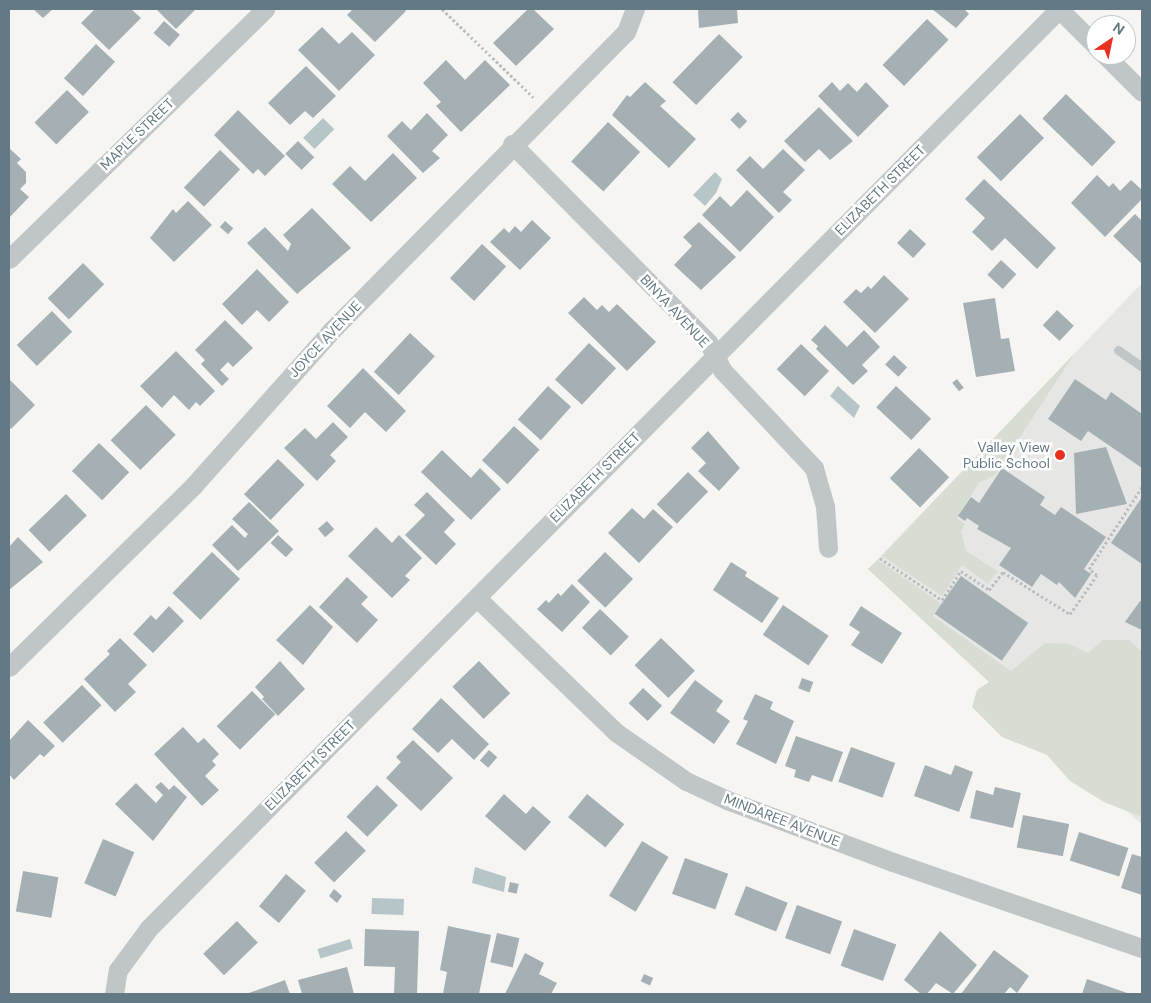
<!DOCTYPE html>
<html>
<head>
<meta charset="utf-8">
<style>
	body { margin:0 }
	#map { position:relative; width:1151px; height:1003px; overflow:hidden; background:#f6f5f2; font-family:"DM Sans",sans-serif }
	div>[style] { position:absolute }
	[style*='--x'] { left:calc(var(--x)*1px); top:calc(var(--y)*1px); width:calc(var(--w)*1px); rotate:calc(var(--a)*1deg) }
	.built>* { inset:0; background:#e6e7e5 }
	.green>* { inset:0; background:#d8ddd3 }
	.water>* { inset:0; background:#b6c5c7; transform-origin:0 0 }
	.building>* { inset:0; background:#a5b0b4; transform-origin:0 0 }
	.path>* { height:3px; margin-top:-1.5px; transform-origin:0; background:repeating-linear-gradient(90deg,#babec0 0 2.5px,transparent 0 5px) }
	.lane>* { height:9px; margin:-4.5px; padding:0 4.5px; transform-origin:4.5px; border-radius:4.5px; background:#c0c6c8 }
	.street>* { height:19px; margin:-9.5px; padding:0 9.5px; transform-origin:9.5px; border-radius:9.5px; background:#c0c6c8 }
	.dots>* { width:14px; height:14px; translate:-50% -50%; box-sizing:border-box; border:2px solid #fff; border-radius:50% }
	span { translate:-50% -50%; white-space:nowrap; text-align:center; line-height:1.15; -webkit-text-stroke:5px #fff; paint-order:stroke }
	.street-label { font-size:14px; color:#637a84 }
	.poi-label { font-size:14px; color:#637a84 }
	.right { translate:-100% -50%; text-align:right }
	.frame { position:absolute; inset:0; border:10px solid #637a84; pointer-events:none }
	.north { position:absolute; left:1086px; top:15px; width:50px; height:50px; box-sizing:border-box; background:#fff; border:1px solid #c1cace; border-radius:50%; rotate:34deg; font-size:14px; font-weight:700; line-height:20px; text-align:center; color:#637a84 }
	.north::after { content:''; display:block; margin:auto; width:18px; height:22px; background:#e8301f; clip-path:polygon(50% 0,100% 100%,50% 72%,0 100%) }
</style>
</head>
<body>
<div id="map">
	<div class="built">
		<i style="clip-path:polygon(1142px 283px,1142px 822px,1140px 823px,868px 569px)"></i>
	</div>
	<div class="green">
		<i style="clip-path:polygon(1075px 353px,995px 475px,979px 483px,957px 518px,965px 524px,961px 531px,966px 551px,998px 571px,988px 584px,962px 565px,942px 596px,882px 556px)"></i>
		<i style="clip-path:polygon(878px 560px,942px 604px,933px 616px,1011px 671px,1045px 643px,1069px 644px,1088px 653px,1103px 640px,1129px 640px,1142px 652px,1142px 817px,1104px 802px,1070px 781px,1047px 755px,1002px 737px,972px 707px,977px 690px,989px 682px,868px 569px)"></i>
	</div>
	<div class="water">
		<i style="left:323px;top:118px;width:16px;height:28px;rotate:45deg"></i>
		<i style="clip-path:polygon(715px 172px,722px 179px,716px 193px,705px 206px,693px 195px)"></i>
		<i style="clip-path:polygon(838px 386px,860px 406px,854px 418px,830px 396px)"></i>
		<i style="clip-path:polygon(475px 867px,506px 877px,504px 892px,472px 883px)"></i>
		<i style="left:372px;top:898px;width:32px;height:16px;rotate:2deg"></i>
		<i style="left:350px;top:939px;width:10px;height:34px;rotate:73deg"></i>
	</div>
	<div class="building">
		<i style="clip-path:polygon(33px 9px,53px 9px,43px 18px)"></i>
		<i style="clip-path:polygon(95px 9px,131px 9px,141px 18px,109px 50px,81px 23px)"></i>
		<i style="clip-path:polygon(156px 9px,196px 9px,176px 29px)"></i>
		<i style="clip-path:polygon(353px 9px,404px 9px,406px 11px,375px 42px,347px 15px)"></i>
		<i style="clip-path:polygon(528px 9px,533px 9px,554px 29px,516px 66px,493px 43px)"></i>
		<i style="clip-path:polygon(698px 9px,737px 9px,738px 23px,699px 28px)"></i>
		<i style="clip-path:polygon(932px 9px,964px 9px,969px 14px,956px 28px)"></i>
		<i style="left:927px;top:19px;width:30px;height:64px;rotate:44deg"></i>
		<i style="left:164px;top:21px;width:21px;height:16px;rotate:41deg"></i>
		<i style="clip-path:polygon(322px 27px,339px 44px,352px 32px,375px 55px,339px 91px,298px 50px)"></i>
		<i style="left:719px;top:34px;width:33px;height:67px;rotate:44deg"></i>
		<i style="left:96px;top:44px;width:26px;height:47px;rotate:43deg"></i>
		<i style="clip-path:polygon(446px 60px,465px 80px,485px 60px,510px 85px,461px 132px,436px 106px,441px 102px,423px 83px)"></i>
		<i style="clip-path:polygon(306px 66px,336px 96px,313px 118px,305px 111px,290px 125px,268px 103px)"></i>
		<i style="clip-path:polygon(645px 82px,666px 101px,660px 106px,696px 139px,669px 168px,612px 115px,627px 95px,630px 97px)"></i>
		<i style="clip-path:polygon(832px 82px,840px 91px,848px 83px,857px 92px,866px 82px,889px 106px,858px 137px,818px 96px)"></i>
		<i style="left:67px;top:90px;width:31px;height:46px;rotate:45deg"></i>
		<i style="left:1066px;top:94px;width:69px;height:34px;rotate:44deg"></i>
		<i style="clip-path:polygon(819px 107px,853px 141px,830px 160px,819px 149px,805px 162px,784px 141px)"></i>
		<i style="clip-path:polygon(238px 110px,285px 156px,265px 176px,258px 169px,253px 174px,214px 135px)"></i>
		<i style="left:738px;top:112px;width:13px;height:11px;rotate:45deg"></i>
		<i style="clip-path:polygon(427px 113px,448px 135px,432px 151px,440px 158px,423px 173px,387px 136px,402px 121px,411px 130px)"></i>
		<i style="left:1020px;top:114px;width:34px;height:61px;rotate:45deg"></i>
		<i style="left:608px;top:122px;width:44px;height:54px;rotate:43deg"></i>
		<i style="left:298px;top:141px;width:23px;height:18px;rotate:45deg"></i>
		<i style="clip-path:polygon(9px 148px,21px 159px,17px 163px,26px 172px,26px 183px,20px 189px,29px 197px,9px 218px)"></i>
		<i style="clip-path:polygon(783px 149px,805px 170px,783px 192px,792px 200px,779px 213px,736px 170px,750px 156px,763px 169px)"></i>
		<i style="left:220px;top:150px;width:28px;height:52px;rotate:44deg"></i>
		<i style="clip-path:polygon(393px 153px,417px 178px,371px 222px,332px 184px,350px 166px,365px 181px)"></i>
		<i style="clip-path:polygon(1097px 175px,1109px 187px,1113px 183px,1120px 191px,1131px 180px,1142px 190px,1142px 199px,1105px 237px,1071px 203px)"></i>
		<i style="clip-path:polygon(984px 179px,1056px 248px,1037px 269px,1005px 238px,992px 251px,972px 232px,985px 218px,965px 199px)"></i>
		<i style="clip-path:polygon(747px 190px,774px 217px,740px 252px,702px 215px,720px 196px,731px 207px)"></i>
		<i style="clip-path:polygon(188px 201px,212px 225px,174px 262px,150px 238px,173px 209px,176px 213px)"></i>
		<i style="clip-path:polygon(312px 208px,351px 248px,297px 294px,247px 243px,265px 227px,288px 251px,291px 244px,283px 235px)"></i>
		<i style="clip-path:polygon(1135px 214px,1142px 221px,1142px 264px,1113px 236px)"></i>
		<i style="clip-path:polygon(532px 220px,551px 238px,520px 270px,490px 242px,504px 228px,509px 233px,515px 226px,521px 232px)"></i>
		<i style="left:225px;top:221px;width:11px;height:8px;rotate:41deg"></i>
		<i style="clip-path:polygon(699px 222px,736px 257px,701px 290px,674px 265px,692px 246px,683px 237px)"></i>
		<i style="left:910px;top:229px;width:22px;height:19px;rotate:43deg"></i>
		<i style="left:482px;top:244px;width:33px;height:47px;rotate:43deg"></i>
		<i style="left:1001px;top:260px;width:21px;height:20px;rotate:43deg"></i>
		<i style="left:83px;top:263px;width:30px;height:50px;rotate:45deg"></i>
		<i style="clip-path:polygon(257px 269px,289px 302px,269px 322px,257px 310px,242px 325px,222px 304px)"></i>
		<i style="clip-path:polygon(884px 275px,909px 299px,875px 333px,843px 302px,856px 289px,861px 293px,868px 286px,871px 289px)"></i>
		<i style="clip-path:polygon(584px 297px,597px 310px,602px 305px,609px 312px,617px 304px,656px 342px,627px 371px,568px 313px)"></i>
		<i style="clip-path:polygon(995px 298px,1001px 339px,1009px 338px,1015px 371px,976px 377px,963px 303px)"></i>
		<i style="left:1057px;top:310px;width:23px;height:21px;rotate:43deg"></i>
		<i style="left:52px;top:311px;width:29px;height:49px;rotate:46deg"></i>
		<i style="clip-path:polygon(225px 320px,253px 348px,233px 367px,228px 362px,220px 370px,229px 379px,222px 386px,201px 364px,205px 360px,195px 350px)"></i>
		<i style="clip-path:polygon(825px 325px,847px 347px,864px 330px,880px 347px,862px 365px,868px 371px,853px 385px,816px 349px,818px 346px,811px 340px)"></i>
		<i style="left:410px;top:333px;width:34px;height:53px;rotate:43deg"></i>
		<i style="left:589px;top:343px;width:37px;height:50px;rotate:43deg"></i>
		<i style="left:801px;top:344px;width:39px;height:35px;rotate:44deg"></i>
		<i style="clip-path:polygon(176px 351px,215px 391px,200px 406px,196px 402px,189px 410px,174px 395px,162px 408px,140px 386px)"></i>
		<i style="left:894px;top:355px;width:18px;height:13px;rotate:43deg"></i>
		<i style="clip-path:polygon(363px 368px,406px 411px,386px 432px,365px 412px,350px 428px,327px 406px)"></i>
		<i style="clip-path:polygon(9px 379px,35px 405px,11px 429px,9px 427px)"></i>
		<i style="left:957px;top:379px;width:11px;height:6px;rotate:52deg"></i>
		<i style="clip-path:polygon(1075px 379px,1106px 400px,1111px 392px,1142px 414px,1142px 468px,1088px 431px,1081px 441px,1048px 419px)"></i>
		<i style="left:548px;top:386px;width:31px;height:45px;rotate:42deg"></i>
		<i style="left:896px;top:386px;width:48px;height:29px;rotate:43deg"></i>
		<i style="left:146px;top:405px;width:42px;height:50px;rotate:45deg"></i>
		<i style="clip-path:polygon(333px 422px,348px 437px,330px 455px,336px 461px,317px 481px,284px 448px,305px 428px,316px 439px)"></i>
		<i style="left:514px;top:426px;width:35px;height:47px;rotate:43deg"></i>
		<i style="clip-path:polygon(708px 431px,740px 468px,719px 491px,698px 471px,706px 463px,691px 448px)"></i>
		<i style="left:99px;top:443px;width:42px;height:39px;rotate:44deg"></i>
		<i style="clip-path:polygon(1106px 447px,1127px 504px,1076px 514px,1074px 453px)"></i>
		<i style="left:919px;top:448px;width:42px;height:42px;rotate:44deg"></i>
		<i style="clip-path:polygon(442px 450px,471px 478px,480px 468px,501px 489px,471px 520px,421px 472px)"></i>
		<i style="left:278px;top:459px;width:37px;height:49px;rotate:44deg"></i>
		<i style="clip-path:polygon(1002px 468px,1045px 497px,1040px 505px,1055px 515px,1061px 507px,1106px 537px,1084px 569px,1091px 574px,1075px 598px,1059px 582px,1057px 585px,1041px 574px,1032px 587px,999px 565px,1011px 548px,977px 529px,979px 526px,967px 518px,965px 521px,958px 516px,971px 497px,979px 503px)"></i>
		<i style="left:688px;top:472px;width:28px;height:45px;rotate:44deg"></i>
		<i style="clip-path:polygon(427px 492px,455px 520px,444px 532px,456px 544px,436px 565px,405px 535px,425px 515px,414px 505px)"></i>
		<i style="left:66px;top:494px;width:30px;height:52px;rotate:46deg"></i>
		<i style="clip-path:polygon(1142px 497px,1142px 564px,1111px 543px)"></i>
		<i style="clip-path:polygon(249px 502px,279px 531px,238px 571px,212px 545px,232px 525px,245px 538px,248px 534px,232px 519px)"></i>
		<i style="clip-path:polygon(632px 508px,644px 519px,653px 509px,673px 527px,639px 563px,608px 533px)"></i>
		<i style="left:327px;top:521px;width:11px;height:12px;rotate:49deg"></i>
		<i style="clip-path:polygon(376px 527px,392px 543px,399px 535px,422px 558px,405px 576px,410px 580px,392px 598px,348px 556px)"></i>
		<i style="left:278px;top:535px;width:21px;height:11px;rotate:43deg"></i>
		<i style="clip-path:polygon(18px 537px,43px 562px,9px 590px,9px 547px)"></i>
		<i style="left:212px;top:552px;width:39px;height:57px;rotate:44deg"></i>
		<i style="left:605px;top:552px;width:39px;height:40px;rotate:44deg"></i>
		<i style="clip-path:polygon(731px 562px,747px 572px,745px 576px,779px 598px,762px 623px,713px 590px)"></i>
		<i style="left:961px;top:576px;width:82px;height:46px;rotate:35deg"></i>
		<i style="clip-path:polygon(347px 577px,368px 597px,361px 604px,378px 620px,357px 643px,319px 607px)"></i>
		<i style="clip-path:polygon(572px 584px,590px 602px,562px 632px,537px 609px,546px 600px,549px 603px,558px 593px,561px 596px)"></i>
		<i style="clip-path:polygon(1140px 601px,1142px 602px,1142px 630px,1125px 622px)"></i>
		<i style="clip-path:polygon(310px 605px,333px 627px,303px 665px,276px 640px)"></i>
		<i style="left:783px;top:605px;width:55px;height:36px;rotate:34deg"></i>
		<i style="clip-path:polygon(169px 606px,184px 621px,153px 653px,133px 634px,151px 615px,156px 620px)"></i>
		<i style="clip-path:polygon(861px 606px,902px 633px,882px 664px,851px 645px,860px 632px,849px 625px)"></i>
		<i style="left:600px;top:609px;width:40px;height:26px;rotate:44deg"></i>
		<i style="clip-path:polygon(120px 638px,147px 665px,128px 684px,136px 692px,115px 712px,84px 679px,110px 654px,107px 651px)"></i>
		<i style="left:661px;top:638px;width:47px;height:38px;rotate:44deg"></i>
		<i style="clip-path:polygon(280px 661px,305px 689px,278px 716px,262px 699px,264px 697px,255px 687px)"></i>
		<i style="left:479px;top:661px;width:45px;height:37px;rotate:46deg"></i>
		<i style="left:802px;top:678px;width:12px;height:11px;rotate:20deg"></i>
		<i style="clip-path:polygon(695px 680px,723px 701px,716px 711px,730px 721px,714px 744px,670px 713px)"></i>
		<i style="left:82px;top:685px;width:28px;height:54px;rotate:46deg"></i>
		<i style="left:643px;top:688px;width:26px;height:21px;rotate:43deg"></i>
		<i style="left:252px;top:691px;width:33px;height:50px;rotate:45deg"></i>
		<i style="clip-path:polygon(755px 694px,773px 702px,770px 709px,794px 721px,776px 764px,736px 744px,748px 721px,743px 719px)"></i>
		<i style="clip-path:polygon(441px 698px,489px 744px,474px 760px,452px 739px,438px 753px,412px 729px)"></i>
		<i style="clip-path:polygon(28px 720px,55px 746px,44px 757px,40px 754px,14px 780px,9px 774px,9px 741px)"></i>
		<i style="clip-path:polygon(183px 727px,198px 743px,204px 738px,219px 754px,212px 761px,216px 765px,205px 776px,219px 790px,202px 806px,154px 754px)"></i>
		<i style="clip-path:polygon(796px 736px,843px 752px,832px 782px,812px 775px,809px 782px,794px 777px,796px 770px,785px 766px)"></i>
		<i style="clip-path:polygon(413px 740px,453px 778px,421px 811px,386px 778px,401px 762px,396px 757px)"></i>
		<i style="left:851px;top:747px;width:47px;height:37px;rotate:20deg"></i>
		<i style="left:489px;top:750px;width:11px;height:14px;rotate:41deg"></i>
		<i style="clip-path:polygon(925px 765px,951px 775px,955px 765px,973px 772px,959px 812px,914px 796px)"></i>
		<i style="clip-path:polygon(161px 782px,169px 790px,174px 785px,187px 797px,153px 841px,115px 804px,136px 783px,156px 803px,163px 795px,155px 787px)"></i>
		<i style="left:377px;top:785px;width:29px;height:44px;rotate:44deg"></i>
		<i style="clip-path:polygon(995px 787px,1021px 793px,1013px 828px,970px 818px,976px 790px,993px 795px)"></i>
		<i style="clip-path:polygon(504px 794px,526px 814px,533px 806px,551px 822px,525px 851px,485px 816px)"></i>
		<i style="left:587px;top:794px;width:48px;height:30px;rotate:39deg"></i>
		<i style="left:1023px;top:815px;width:47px;height:33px;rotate:11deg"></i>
		<i style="left:346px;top:831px;width:28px;height:45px;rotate:45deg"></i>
		<i style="left:1079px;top:832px;width:52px;height:30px;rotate:18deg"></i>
		<i style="left:103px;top:839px;width:34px;height:48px;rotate:23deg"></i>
		<i style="left:642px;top:841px;width:31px;height:64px;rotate:31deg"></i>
		<i style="clip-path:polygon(1132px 854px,1142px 857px,1142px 895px,1121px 888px)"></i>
		<i style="left:685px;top:858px;width:46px;height:38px;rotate:20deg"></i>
		<i style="left:23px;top:871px;width:36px;height:41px;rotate:10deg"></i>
		<i style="left:286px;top:874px;width:26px;height:42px;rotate:40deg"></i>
		<i style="left:510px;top:882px;width:9px;height:10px;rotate:13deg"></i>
		<i style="left:746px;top:886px;width:45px;height:31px;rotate:22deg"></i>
		<i style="clip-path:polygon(334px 889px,342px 896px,337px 903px,329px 896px)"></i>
		<i style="left:797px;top:905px;width:48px;height:35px;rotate:20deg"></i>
		<i style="left:237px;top:921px;width:30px;height:47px;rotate:46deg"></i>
		<i style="clip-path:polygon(448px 926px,491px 935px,479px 994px,443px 994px,447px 972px,440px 970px)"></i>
		<i style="clip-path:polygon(365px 929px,419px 931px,417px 994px,394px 994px,395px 967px,364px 966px)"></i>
		<i style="left:854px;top:929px;width:45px;height:39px;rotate:20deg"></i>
		<i style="clip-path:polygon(940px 931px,977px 965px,953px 994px,936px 983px,927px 994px,921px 994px,904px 980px)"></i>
		<i style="left:497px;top:933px;width:23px;height:30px;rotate:13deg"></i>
		<i style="clip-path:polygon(994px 950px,1029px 976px,1017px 993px,1010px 987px,1004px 994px,961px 994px)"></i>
		<i style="clip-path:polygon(525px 953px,544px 963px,539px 974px,557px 983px,551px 994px,505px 994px)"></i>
		<i style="clip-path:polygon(347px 967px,354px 994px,302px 994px,298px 980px)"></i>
		<i style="left:644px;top:974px;width:10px;height:8px;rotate:24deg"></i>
		<i style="clip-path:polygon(1087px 979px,1130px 994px,1082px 994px)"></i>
		<i style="clip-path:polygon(285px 980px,290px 994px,246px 994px)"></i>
	</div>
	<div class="path">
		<i style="--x:442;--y:9;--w:127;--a:44"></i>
		<i style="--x:880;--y:558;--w:75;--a:34.1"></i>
		<i style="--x:942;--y:600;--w:35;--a:-57"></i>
		<i style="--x:961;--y:571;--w:34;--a:34"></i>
		<i style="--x:989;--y:590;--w:23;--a:-52"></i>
		<i style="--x:1003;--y:572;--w:79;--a:32.1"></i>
		<i style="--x:1070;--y:614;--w:47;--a:-55.3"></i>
		<i style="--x:1097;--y:575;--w:10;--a:-143"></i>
		<i style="--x:1089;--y:569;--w:98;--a:-57.1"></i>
	</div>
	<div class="lane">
		<i style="--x:1118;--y:350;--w:29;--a:35"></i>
	</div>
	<div class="street">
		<i style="--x:1105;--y:55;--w:52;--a:45"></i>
		<i style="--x:512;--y:144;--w:279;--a:45.3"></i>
		<i style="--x:708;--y:342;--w:33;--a:63"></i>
		<i style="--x:723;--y:371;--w:133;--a:46.8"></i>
		<i style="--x:814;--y:468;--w:40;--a:74"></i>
		<i style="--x:825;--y:506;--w:42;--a:85.9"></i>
		<i style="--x:9;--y:259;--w:358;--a:-44.3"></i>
		<i style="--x:477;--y:598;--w:194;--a:44"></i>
		<i style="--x:617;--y:733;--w:84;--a:34.8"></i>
		<i style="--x:686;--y:781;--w:45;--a:24.9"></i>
		<i style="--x:727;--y:800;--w:177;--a:20.5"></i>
		<i style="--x:893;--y:862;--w:263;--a:19.1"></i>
		<i style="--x:9;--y:667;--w:260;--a:-44.5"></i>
		<i style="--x:194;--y:485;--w:206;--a:-48.3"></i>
		<i style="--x:331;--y:331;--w:420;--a:-45.4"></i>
		<i style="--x:626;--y:32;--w:25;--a:-69"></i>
		<i style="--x:114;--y:994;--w:24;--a:-81"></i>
		<i style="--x:118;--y:970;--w:52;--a:-53.6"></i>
		<i style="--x:149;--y:928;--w:1293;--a:-45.28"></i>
		<i style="--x:1059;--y:9;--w:52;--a:45"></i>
	</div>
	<div class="dots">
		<i style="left:1060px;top:455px;background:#e8301f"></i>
	</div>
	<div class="street-label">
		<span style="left:137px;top:134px;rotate:-44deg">MAPLE STREET</span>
		<span style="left:880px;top:190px;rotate:-45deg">ELIZABETH STREET</span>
		<span style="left:675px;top:311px;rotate:47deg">BINYA AVENUE</span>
		<span style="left:325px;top:339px;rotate:-47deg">JOYCE AVENUE</span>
		<span style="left:595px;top:477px;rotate:-45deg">ELIZABETH STREET</span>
		<span style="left:310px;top:765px;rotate:-45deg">ELIZABETH STREET</span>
		<span style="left:782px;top:820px;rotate:21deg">MINDAREE AVENUE</span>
	</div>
	<div class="poi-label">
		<span class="right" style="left:1050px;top:455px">Valley View<br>Public School</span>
	</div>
	<div class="frame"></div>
	<div class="north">N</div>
</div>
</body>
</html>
